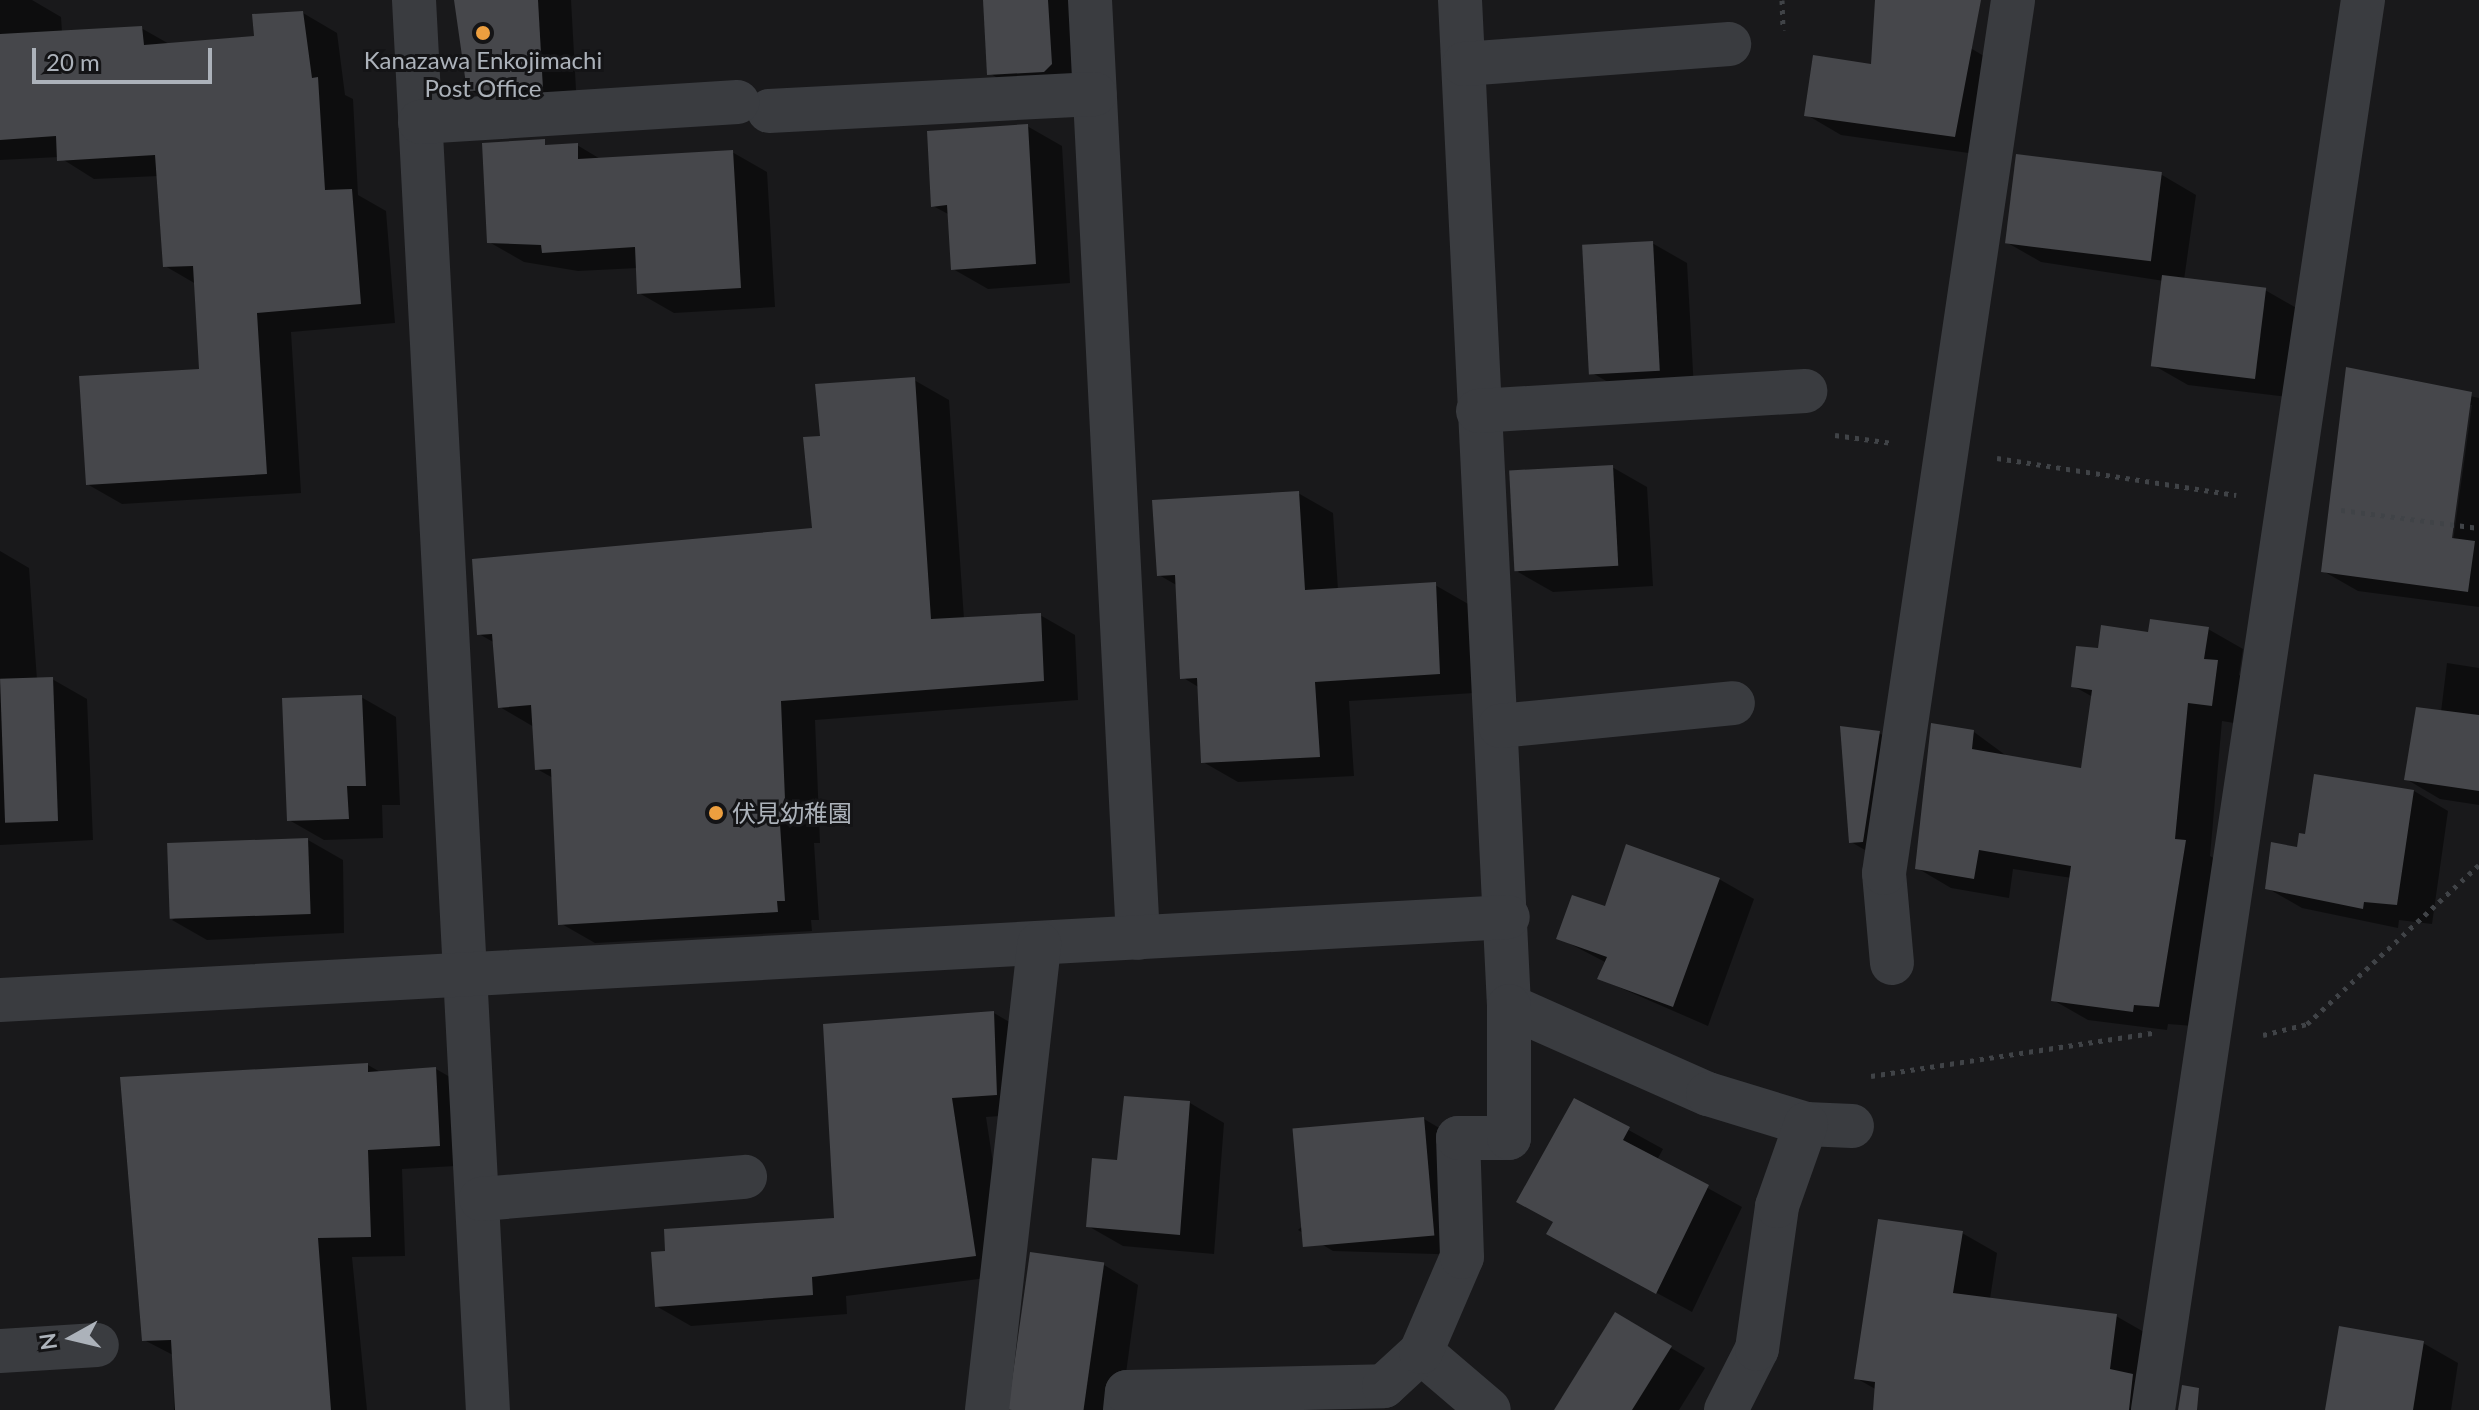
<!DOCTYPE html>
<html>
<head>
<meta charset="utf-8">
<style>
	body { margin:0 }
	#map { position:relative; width:2479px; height:1410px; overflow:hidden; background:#19191b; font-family:Lato,"Noto Sans JP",sans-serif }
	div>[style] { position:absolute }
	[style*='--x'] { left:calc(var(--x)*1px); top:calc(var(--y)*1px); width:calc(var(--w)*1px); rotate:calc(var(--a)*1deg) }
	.shadow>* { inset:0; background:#0007 }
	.building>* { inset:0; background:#46474b; transform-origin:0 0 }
	.path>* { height:5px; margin-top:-2.5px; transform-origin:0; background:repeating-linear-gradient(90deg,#404347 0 4px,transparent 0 10px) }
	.minor>* { height:44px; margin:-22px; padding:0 22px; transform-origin:22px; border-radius:22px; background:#3a3c40 }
	.dots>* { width:22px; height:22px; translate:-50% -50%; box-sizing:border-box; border:4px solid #141416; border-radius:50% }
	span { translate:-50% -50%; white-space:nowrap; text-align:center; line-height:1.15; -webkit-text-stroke:6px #141416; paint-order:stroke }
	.poi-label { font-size:24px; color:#acb2ba }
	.left { translate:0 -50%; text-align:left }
	.north { position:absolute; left:32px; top:1298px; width:80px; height:80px; -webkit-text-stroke:6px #141416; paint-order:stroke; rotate:262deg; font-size:22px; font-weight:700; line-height:32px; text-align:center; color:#acb2ba }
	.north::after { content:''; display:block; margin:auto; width:28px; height:36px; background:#acb2ba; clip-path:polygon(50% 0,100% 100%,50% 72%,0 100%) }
	.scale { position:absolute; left:32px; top:48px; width:180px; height:36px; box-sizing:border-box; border:4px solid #acb2ba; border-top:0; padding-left:10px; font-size:24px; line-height:28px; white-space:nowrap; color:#acb2ba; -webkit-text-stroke:6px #141416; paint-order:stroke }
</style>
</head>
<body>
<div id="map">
	<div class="shadow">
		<i style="clip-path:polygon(0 0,32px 0,61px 17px,62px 32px,141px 28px,171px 45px,256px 38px,303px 13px,337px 33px,345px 95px,353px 99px,358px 195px,386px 211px,395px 323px,291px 332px,301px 493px,122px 504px,87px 484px,201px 371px,196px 284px,165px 266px,158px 176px,94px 179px,59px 157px,0 160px)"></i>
		<i style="clip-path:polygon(456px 0,571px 0,577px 108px,504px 109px,469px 89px)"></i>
		<i style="clip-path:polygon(985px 0,1080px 0,1086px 84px,1024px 93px,989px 73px)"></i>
		<i style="clip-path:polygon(1972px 49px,2006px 69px,1990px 156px,1841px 135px,1807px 115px,1881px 68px)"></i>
		<i style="clip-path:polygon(1027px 126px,1062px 146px,1070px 283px,988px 289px,953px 269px,950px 215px,933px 206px)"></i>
		<i style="clip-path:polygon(577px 145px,602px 160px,732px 152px,767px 172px,775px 307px,674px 313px,639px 293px,638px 268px,578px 271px,524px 262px,489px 242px)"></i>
		<i style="clip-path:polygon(2162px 175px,2196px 195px,2184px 280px,2265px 290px,2300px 310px,2289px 397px,2188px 385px,2153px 365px,2164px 281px,2041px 262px,2006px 242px)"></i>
		<i style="clip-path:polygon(1652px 243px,1687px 263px,1694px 390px,1629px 394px,1594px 374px)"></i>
		<i style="clip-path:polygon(evenodd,2348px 369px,2479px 398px,2479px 607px,2358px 591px,2323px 571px,2348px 369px,2468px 405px,2472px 405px,2452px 548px,2449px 548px,2468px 405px)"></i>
		<i style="clip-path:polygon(914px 380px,949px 400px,964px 619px,1040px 615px,1075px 635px,1078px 700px,815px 720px,820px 843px,814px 843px,819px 920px,811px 920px,812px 931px,595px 943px,560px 923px,553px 778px,537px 769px,534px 727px,500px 707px,495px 643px,479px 634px,814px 530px,823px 438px)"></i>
		<i style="clip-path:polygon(1612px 467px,1647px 487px,1653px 586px,1553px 592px,1518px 572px)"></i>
		<i style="clip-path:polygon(1298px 493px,1333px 513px,1338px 590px,1435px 585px,1470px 605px,1474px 693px,1349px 701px,1354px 776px,1238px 782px,1203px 762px,1200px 688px,1182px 677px,1178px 586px,1159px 575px)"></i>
		<i style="clip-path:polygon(0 551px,29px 568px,37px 680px,52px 679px,87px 699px,93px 840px,0 845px)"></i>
		<i style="clip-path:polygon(2208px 629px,2243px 649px,2239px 675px,2252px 682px,2246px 725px,2222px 721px,2210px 856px,2220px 862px,2193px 1026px,2168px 1024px,2167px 1030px,2088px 1020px,2053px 1000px,2072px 878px,2013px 869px,2009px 898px,1951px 888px,1917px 868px,1974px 732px,2008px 757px,2083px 770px,2093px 697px,2073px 686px,2099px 650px,2150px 634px)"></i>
		<i style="clip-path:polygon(2447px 663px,2479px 668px,2479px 805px,2440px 799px,2406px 779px,2441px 712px)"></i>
		<i style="clip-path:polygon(361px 697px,396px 717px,400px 805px,382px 805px,383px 838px,324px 840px,289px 820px)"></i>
		<i style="clip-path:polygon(1879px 733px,1914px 753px,1886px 862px,1851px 842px)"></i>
		<i style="clip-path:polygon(2414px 791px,2448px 811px,2432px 924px,2399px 920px,2398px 928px,2302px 908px,2267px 888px,2299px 849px)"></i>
		<i style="clip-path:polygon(308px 840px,343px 860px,344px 933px,207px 940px,172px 920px)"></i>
		<i style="clip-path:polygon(1719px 879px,1754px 899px,1708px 1026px,1600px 979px,1607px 963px,1559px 938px,1606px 909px)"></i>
		<i style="clip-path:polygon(994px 1013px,1028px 1033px,1031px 1114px,986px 1117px,1010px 1275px,846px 1296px,847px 1314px,691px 1326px,656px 1306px,836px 1220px)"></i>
		<i style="clip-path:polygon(368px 1065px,382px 1073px,436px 1069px,471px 1089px,474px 1165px,402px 1169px,405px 1256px,352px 1257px,367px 1410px,174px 1410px,173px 1355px,144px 1340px)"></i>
		<i style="clip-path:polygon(1574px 1100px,1663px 1149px,1657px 1160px,1742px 1207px,1692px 1312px,1583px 1253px,1555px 1222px)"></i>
		<i style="clip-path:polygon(1190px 1103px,1224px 1123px,1214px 1254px,1123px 1246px,1088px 1226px)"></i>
		<i style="clip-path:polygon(1424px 1119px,1458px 1139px,1468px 1255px,1333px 1251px,1298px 1230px)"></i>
		<i style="clip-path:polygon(1962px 1233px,1997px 1253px,1990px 1299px,2116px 1316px,2151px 1336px,2141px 1410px,1980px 1410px,1891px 1398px,1856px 1378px)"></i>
		<i style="clip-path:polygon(1031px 1255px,1104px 1265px,1138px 1285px,1121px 1410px,1012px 1410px)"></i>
		<i style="clip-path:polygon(1615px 1315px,1705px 1368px,1679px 1410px,1556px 1410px)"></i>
		<i style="clip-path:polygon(2423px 1343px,2458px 1363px,2451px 1410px,2327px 1410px)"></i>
	</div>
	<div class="building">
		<i style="clip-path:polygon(454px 0,538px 0,543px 89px,467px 91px)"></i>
		<i style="clip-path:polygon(983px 0,1048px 0,1052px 64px,1044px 72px,987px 75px)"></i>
		<i style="clip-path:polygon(1875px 0,1981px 0,1955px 137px,1804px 116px,1813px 55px,1871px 64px)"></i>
		<i style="clip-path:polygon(303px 11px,312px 78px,318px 77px,325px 190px,352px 189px,361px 304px,257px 313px,267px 474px,86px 485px,79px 376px,199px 369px,193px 266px,163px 267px,155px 155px,57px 161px,56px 136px,0 140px,0 34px,142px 26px,144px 45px,254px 36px,252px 14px)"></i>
		<i style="clip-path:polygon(1028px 124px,1036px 264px,951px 270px,947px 205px,931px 207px,927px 131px)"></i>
		<i style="clip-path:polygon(545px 139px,545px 145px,578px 143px,578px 159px,733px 150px,741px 288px,637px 294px,635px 247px,542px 253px,541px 245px,487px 243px,482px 143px)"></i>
		<i style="left:2016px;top:154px;width:147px;height:90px;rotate:7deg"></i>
		<i style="left:1653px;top:241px;width:130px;height:71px;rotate:87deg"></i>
		<i style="left:2162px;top:275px;width:105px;height:92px;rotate:7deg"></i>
		<i style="clip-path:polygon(2346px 367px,2472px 392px,2452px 538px,2475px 541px,2468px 592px,2321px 572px)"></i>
		<i style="clip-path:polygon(915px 377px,931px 619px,1041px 613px,1044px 681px,781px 701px,786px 824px,780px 824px,785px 901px,777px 901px,778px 912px,558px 925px,551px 769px,535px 770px,531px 705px,498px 708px,492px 634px,477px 635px,472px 559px,812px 528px,803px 437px,820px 436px,815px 384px)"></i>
		<i style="left:1613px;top:465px;width:101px;height:104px;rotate:87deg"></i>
		<i style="clip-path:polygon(1299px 491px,1305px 590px,1436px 582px,1440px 674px,1315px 682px,1320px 757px,1201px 763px,1197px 678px,1180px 679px,1175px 575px,1157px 576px,1152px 500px)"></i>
		<i style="clip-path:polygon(2150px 619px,2209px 627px,2204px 659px,2218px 660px,2212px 706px,2188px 703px,2175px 839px,2186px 840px,2159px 1007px,2134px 1005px,2133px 1012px,2051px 1001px,2071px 866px,1979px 850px,1974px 879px,1915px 869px,1931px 723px,1974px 730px,1972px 749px,2081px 768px,2092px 690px,2071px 687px,2076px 646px,2098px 648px,2101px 625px,2148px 632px)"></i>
		<i style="left:53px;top:677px;width:144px;height:53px;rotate:88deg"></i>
		<i style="clip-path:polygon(362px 695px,366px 786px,347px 786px,349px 819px,287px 821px,282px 698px)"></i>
		<i style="clip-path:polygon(2416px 707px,2479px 715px,2479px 791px,2404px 780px)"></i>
		<i style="clip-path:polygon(1840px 726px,1880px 731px,1863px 842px,1849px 843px)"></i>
		<i style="clip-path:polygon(2314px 774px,2414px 790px,2397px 905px,2364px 902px,2363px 909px,2265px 889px,2271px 842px,2297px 847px,2299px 833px,2305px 834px)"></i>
		<i style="left:308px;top:838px;width:76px;height:141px;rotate:88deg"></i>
		<i style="clip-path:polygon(1626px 844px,1720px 878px,1673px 1007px,1597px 979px,1607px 957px,1556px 939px,1572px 895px,1605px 906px)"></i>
		<i style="clip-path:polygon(994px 1011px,997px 1095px,952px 1098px,976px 1256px,812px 1277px,813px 1295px,655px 1307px,651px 1252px,665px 1251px,664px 1229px,834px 1218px,823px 1024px)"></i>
		<i style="clip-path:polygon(368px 1063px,368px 1072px,436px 1067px,440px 1146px,368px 1150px,371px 1237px,318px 1238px,331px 1410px,175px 1410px,171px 1340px,142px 1341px,120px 1077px)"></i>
		<i style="clip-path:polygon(1124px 1096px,1190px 1101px,1180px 1235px,1086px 1227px,1092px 1158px,1117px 1160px)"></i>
		<i style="clip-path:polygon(1574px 1098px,1630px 1127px,1623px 1140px,1709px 1185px,1656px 1294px,1546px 1234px,1553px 1222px,1516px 1202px)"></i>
		<i style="left:1424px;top:1117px;width:119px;height:132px;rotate:85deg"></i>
		<i style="clip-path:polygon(1878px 1219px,1963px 1231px,1953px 1293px,2117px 1314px,2110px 1369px,2133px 1374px,2129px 1410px,1873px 1410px,1875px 1382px,1854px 1379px)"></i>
		<i style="left:1030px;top:1252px;width:75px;height:159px;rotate:8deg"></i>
		<i style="clip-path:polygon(1615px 1312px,1672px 1346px,1632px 1410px,1554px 1410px)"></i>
		<i style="clip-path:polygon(2339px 1326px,2424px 1341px,2413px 1410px,2325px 1410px)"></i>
		<i style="clip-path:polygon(2182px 1385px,2199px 1388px,2197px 1410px,2178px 1410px)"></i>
	</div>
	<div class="path">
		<i style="--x:1782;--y:0;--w:30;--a:88"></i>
		<i style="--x:1835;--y:435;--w:58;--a:8"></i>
		<i style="--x:1997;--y:458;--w:242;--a:8.8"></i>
		<i style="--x:2341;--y:510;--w:139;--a:7.4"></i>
		<i style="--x:2263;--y:1035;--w:45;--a:-14"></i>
		<i style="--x:2307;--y:1024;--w:234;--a:-42.8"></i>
		<i style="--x:1871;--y:1076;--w:289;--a:-8.7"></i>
	</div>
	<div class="minor">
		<i style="--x:414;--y:0;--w:1412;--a:87"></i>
		<i style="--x:1090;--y:0;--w:939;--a:87.07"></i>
		<i style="--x:1460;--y:0;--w:1007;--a:87.21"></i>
		<i style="--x:1509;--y:1006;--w:218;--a:23.9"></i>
		<i style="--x:1708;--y:1094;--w:102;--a:17"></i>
		<i style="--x:1806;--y:1124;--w:46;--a:2.5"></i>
		<i style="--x:1464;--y:64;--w:266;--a:-4.3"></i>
		<i style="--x:769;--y:111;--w:326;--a:-3"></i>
		<i style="--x:420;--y:122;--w:318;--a:-3.6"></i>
		<i style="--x:1478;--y:411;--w:328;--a:-3.5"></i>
		<i style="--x:1500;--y:726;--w:234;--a:-5.6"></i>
		<i style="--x:1892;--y:963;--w:90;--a:-95.1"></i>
		<i style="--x:1884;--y:873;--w:882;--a:-81.59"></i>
		<i style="--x:0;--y:1000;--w:1510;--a:-3.15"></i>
		<i style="--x:481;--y:1199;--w:265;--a:-4.8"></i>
		<i style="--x:0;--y:1351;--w:97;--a:-3.5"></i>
		<i style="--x:1421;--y:1352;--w:89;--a:40.5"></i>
		<i style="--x:987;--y:1410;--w:469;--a:-83.6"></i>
		<i style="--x:1125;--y:1410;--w:18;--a:-84"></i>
		<i style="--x:1127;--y:1392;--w:257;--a:-1.3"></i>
		<i style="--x:1384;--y:1386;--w:50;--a:-42.6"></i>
		<i style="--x:1421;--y:1352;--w:103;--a:-66.7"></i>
		<i style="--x:1462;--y:1257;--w:119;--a:-91.9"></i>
		<i style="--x:1458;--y:1138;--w:51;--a:0"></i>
		<i style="--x:1509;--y:1138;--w:132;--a:-90"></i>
		<i style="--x:1726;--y:1410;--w:68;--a:-63.1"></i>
		<i style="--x:1757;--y:1349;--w:144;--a:-82"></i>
		<i style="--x:1777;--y:1206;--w:87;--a:-70.5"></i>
		<i style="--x:2153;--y:1410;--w:1426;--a:-81.53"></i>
	</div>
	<div class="dots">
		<i style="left:483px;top:33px;background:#ed9f3f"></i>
		<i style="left:716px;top:813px;background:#ed9f3f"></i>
	</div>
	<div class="poi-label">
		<span style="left:483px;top:74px">Kanazawa Enkojimachi<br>Post Office</span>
		<span class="left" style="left:732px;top:813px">伏見幼稚園</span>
	</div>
	<div class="north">N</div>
	<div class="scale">20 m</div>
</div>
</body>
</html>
